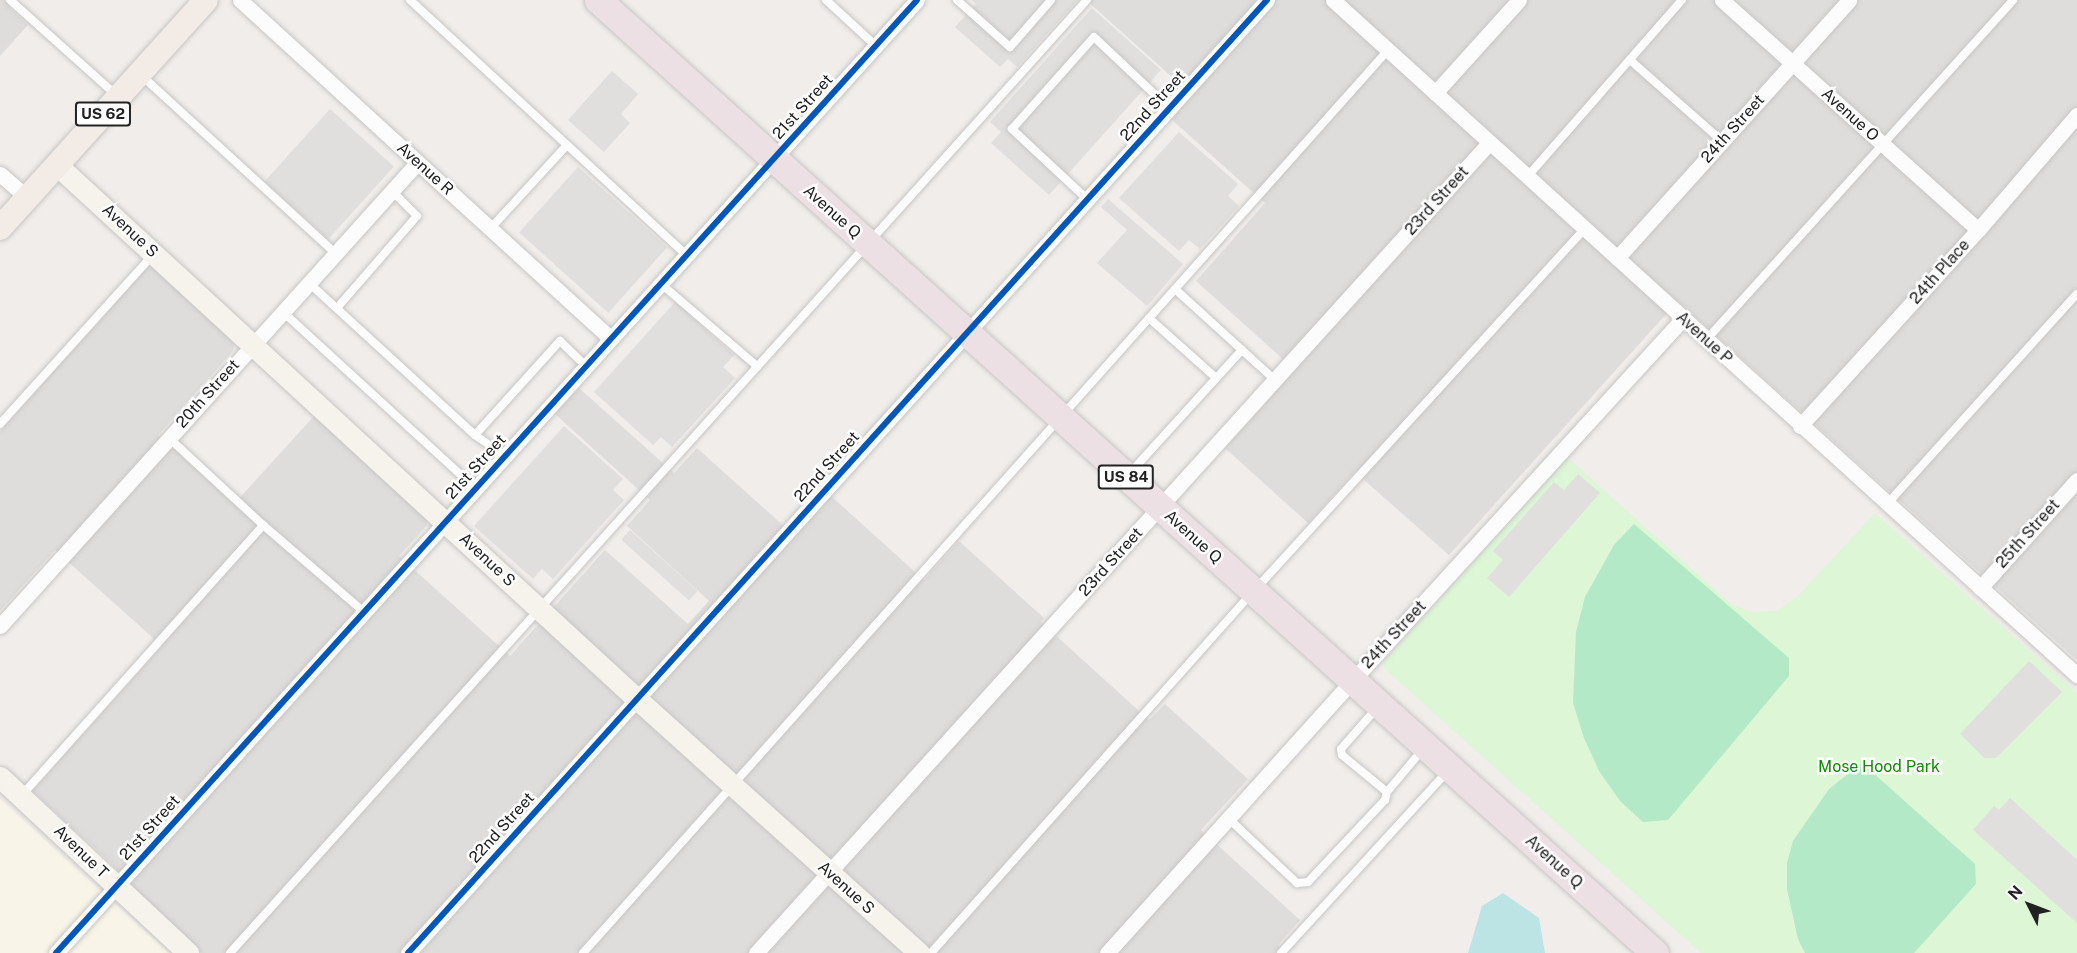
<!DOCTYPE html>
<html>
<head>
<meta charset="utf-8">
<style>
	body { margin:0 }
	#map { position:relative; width:2077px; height:953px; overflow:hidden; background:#f0edea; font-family:"Public Sans",sans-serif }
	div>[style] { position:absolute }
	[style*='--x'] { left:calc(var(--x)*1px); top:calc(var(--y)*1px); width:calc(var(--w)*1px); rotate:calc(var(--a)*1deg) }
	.residential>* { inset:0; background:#dfdddc }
	.education>* { inset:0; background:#f8f4e7 }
	.park>* { inset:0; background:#dcf6d6 }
	.pitch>* { inset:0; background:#b4e9c8 }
	.parking>* { inset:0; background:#e0dfde; transform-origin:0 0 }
	.water>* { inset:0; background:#bde4e4 }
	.roads { filter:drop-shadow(0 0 2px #c7c6c5) drop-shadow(0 0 2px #c7c6c5) }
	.lane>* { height:8px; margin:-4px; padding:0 4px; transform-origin:4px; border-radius:4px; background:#fdfcfc }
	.street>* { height:15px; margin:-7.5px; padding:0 7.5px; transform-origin:7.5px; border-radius:7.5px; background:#fdfcfc }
	.secondary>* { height:21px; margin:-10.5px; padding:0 10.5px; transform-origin:10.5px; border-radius:10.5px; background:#f5f3ec }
	.primary>* { height:24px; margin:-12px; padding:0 12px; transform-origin:12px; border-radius:12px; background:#f3ebe6 }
	.highway>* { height:27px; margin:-13.5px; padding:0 13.5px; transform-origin:13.5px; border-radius:13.5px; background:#ece0e4 }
	.cycleway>* { height:6px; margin:-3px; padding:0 3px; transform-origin:3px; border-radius:3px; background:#0057b8 }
	span { translate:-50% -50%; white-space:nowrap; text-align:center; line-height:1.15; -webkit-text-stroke:5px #fff; paint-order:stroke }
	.shield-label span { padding:2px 4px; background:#fff; border:2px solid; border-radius:4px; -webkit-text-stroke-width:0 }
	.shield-label { font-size:15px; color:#222; font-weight:700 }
	.street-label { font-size:16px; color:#222 }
	.park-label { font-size:16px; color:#138a05 }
	.north { position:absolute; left:1999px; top:875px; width:60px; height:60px; -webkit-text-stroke:4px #fff; paint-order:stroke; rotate:312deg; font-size:16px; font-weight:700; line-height:24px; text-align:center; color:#222 }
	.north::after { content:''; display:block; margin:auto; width:21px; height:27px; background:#222; clip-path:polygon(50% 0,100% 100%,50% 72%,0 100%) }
</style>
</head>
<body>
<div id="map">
	<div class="residential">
		<i style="clip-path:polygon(0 0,11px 0,7px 5px,28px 25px,0 56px)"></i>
		<i style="clip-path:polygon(1086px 0,2077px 0,2077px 660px,1678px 301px,1449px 555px,1355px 472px,1308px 523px,1225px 448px,1295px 370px,1196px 281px,1265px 203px,1171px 119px,1192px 95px)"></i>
		<i style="clip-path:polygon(150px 265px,233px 340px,234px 346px,233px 351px,158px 435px,234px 504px,315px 415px,427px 517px,427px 525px,399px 556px,510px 656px,605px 550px,688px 624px,709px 601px,627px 526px,650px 500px,555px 414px,579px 388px,674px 473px,697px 448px,795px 536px,831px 496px,924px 580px,959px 541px,1044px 618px,1041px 622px,1149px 720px,1165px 704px,1248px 779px,1201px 830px,1300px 920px,1278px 945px,1287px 953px,202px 953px,137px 893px,112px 864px,32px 791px,162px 646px,55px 550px,0 611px,0 431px)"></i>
	</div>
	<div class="education">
		<i style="clip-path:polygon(0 799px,169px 953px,0 953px)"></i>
	</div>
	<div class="park">
		<i style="clip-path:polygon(1567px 457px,1731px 604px,1752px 612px,1777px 611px,1797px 597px,1875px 513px,2077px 693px,2077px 953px,1701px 953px,1384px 668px,1383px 663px)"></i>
	</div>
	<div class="pitch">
		<i style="clip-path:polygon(1634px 524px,1789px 658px,1789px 676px,1668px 820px,1643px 822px,1620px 801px,1599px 771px,1584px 738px,1573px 703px,1576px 632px,1585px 597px,1614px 545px)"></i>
		<i style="clip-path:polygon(1862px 763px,1975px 864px,1976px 884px,1914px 953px,1805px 953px,1798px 939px,1787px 889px,1787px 863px,1793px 841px,1829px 789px)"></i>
	</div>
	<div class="parking">
		<i style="clip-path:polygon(972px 0,1078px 0,1017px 67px,1008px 59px,1000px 67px,955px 27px,976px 4px)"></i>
		<i style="clip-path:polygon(1092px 8px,1161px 70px,1049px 195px,991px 143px,1001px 132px,990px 122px)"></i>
		<i style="clip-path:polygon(612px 71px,638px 94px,621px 114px,630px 123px,604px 152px,568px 120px)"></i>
		<i style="left:330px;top:109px;width:86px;height:98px;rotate:42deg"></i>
		<i style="clip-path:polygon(1179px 132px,1238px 184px,1228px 196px,1239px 206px,1200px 249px,1189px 240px,1179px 251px,1119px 198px)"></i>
		<i style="left:578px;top:167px;width:120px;height:88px;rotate:42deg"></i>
		<i style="clip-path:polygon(1108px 199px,1183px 264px,1147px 306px,1097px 263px,1127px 230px,1101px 207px)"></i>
		<i style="clip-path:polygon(675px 302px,734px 355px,723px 367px,735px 378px,672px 447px,661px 437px,653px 445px,594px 392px)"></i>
		<i style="clip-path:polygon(564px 426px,623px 479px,613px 490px,624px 500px,553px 579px,542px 569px,533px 579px,474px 526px)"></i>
		<i style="clip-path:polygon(1578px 474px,1600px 493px,1509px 597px,1487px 578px,1503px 560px,1493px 551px,1554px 482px,1564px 490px)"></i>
		<i style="left:630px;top:530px;width:91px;height:13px;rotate:42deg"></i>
		<i style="clip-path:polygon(2029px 661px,2062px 692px,1996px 758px,1984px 758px,1960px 734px)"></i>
		<i style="clip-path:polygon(2010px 798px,2077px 860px,2077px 923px,1973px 830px,1994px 806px,1999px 810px)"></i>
	</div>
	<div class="water">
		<i style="clip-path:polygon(1503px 893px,1539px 918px,1545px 953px,1468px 953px,1482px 906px)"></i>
	</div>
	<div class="roads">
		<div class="lane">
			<i style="--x:10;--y:0;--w:141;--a:41.8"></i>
			<i style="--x:410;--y:0;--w:376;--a:42.7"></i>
			<i style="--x:826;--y:0;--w:68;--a:42.6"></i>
			<i style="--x:957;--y:0;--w:71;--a:41.6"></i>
			<i style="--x:1010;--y:47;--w:62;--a:-48.9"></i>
			<i style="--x:1630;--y:60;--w:123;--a:41.4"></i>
			<i style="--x:142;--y:76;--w:262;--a:42.5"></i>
			<i style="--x:1527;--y:177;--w:235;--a:-48.8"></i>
			<i style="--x:1087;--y:199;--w:103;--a:-137"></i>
			<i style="--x:1012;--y:129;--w:123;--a:-48.3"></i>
			<i style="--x:1094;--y:37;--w:103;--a:43.4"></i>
			<i style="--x:490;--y:229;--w:114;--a:-47.5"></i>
			<i style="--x:309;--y:283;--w:225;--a:42.5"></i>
			<i style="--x:475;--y:435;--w:35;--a:35"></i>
			<i style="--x:660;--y:283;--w:128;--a:40.6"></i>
			<i style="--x:1175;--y:289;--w:135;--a:42.3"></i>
			<i style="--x:337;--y:308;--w:122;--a:-49"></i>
			<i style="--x:417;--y:216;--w:35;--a:-135"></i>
			<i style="--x:283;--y:312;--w:260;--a:42.5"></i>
			<i style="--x:1149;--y:318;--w:90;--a:41.8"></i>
			<i style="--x:1706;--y:340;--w:458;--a:-47.9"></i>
			<i style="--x:0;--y:424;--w:227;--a:-47.9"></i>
			<i style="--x:475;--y:435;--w:127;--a:-47.9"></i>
			<i style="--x:560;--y:341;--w:35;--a:44"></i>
			<i style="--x:169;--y:438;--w:128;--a:42.8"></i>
			<i style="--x:263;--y:525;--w:132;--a:40.7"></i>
			<i style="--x:1129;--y:474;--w:168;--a:-47.7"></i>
			<i style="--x:1887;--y:504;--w:283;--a:-47.9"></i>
			<i style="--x:1376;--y:709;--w:53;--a:131.2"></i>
			<i style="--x:1341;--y:749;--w:6;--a:81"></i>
			<i style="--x:1342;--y:755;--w:58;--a:39.4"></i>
			<i style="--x:1387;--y:792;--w:56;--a:-50.1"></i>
			<i style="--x:22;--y:795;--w:362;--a:-48.2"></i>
			<i style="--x:1228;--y:818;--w:95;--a:43.3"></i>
			<i style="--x:1297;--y:883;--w:11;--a:-5"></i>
			<i style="--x:1308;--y:882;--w:112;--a:-46.8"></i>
			<i style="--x:1385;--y:800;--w:8;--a:-76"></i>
			<i style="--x:230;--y:953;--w:1282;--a:-48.04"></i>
			<i style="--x:583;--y:953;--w:1210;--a:-48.28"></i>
			<i style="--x:931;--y:953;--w:484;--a:-48.3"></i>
			<i style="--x:1253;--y:592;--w:492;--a:-47.6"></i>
			<i style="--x:1281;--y:953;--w:246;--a:-47.5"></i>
		</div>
		<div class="street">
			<i style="--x:240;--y:0;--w:501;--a:42.41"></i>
			<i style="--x:1333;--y:0;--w:1005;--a:42.22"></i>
			<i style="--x:1722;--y:0;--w:344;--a:41.9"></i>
			<i style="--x:1435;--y:93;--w:125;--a:-47.9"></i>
			<i style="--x:0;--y:174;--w:37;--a:41"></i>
			<i style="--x:1617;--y:258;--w:347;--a:-48"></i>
			<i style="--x:1800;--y:426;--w:265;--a:-47.8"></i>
			<i style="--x:1978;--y:230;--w:152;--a:-49.3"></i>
			<i style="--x:1980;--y:588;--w:145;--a:-48.1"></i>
			<i style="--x:0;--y:626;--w:623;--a:-47.99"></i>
			<i style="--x:56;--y:953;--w:1284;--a:-47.9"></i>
			<i style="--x:408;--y:953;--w:1283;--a:-47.97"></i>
			<i style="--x:756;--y:953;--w:1092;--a:-47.86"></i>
			<i style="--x:1107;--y:953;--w:366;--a:-48"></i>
			<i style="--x:1352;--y:681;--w:491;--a:-47.6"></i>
		</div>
		<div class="secondary">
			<i style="--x:57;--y:165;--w:788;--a:42.64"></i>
			<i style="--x:637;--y:699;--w:380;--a:42"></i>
			<i style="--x:0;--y:777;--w:258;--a:43.1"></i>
		</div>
		<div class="primary">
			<i style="--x:0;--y:228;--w:307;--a:-47.9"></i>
		</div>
		<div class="highway">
			<i style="--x:598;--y:0;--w:1423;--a:42.04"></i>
		</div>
	</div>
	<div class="cycleway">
		<i style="--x:56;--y:953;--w:1284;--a:-47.9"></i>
		<i style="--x:408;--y:953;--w:1283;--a:-47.97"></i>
	</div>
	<div class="shield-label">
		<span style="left:103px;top:114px">US 62</span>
		<span style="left:1126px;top:477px">US 84</span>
	</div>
	<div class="street-label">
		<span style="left:1153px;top:106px;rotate:-48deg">22nd Street</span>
		<span style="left:803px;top:107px;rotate:-48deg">21st Street</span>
		<span style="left:1850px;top:115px;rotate:42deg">Avenue O</span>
		<span style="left:1733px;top:129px;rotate:-48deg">24th Street</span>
		<span style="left:425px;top:169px;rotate:42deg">Avenue R</span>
		<span style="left:1437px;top:201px;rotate:-48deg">23rd Street</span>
		<span style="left:832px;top:212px;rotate:42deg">Avenue Q</span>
		<span style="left:130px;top:231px;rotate:43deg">Avenue S</span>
		<span style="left:1940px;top:272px;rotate:-48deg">24th Place</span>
		<span style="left:1704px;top:338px;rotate:42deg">Avenue P</span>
		<span style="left:208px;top:394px;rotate:-48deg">20th Street</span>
		<span style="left:476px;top:467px;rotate:-48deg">21st Street</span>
		<span style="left:827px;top:467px;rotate:-48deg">22nd Street</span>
		<span style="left:2028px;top:534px;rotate:-48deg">25th Street</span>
		<span style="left:1193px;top:537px;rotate:42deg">Avenue Q</span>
		<span style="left:487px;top:560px;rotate:43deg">Avenue S</span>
		<span style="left:1111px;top:562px;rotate:-48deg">23rd Street</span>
		<span style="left:1394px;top:635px;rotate:-47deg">24th Street</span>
		<span style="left:150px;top:828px;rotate:-48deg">21st Street</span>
		<span style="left:502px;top:828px;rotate:-48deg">22nd Street</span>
		<span style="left:81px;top:852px;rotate:44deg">Avenue T</span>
		<span style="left:1554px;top:862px;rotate:42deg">Avenue Q</span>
		<span style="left:846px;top:888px;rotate:42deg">Avenue S</span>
	</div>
	<div class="park-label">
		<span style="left:1879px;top:767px">Mose Hood Park</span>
	</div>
	<div class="north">N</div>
</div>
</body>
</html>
